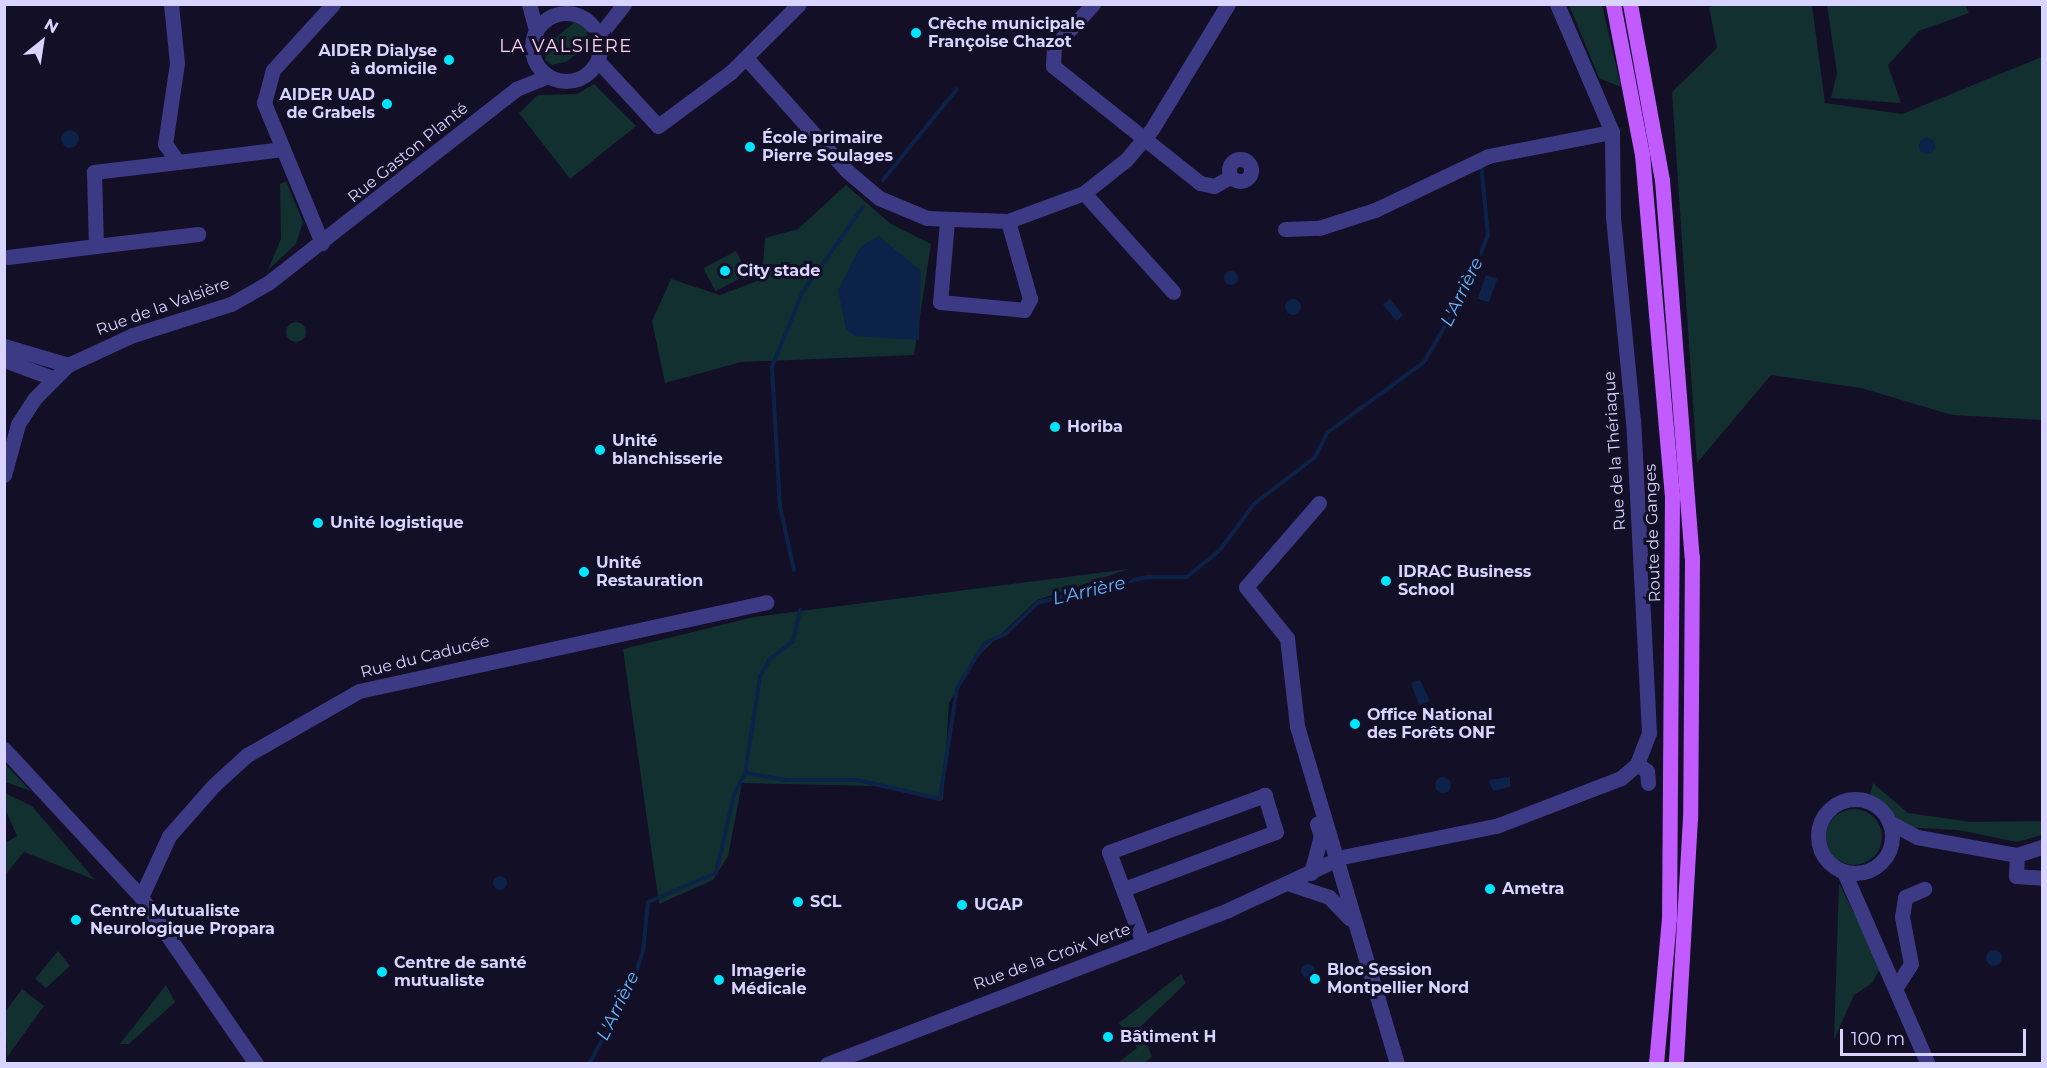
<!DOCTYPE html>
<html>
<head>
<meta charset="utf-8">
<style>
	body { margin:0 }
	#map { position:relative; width:2047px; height:1068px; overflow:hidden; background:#130f26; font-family:Montserrat,sans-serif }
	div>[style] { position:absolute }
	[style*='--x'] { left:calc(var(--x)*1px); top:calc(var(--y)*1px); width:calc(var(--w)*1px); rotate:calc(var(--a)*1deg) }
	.green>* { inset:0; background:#12302f; transform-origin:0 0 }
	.round { border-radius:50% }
	.water>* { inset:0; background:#0c2248; transform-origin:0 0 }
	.stream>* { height:4px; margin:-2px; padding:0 2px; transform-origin:2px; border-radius:2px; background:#0c2248 }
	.minor>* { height:15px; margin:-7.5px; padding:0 7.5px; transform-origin:7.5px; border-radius:7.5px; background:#3d3a85 }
	.minor>.ring { margin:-7.5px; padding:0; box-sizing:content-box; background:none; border:15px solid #3d3a85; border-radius:50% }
	.major>* { height:15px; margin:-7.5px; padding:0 7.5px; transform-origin:7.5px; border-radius:7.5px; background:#c25bff }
	.dots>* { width:16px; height:16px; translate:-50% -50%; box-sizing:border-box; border:3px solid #130f26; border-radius:50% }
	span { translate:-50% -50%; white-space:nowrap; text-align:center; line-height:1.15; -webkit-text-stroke:6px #130f26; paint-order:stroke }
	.poi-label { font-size:16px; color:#d9d4ff; font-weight:700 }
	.left { translate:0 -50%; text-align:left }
	.right { translate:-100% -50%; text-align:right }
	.street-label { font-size:16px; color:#d9d4ff }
	.neighbourhood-label { font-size:18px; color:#ffd6f0; letter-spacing:1.5px }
	.water-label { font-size:18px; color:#62b6ff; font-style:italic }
	.frame { position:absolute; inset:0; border:6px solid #d9d4ff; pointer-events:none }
	.north { position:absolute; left:12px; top:12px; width:60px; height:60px; -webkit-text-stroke:4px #130f26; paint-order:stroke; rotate:30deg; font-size:16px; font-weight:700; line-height:24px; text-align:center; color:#d9d4ff }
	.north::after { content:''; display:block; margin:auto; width:21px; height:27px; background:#d9d4ff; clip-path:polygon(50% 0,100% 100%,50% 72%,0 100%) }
	.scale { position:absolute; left:1840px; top:1029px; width:186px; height:27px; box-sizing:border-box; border:3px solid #d9d4ff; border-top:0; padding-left:8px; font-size:18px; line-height:21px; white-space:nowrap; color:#d9d4ff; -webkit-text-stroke:4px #130f26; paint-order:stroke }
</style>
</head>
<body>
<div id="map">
	<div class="green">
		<i style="clip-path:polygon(1569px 5px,1602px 5px,1621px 87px,1599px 78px)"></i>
		<i style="clip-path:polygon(1716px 5px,1812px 5px,1825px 103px,1902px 114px,2042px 57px,2042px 420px,1952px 415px,1861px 388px,1771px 375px,1697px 463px,1672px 92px,1717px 48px,1709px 7px)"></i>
		<i style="clip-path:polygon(1827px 5px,1965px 5px,1969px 13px,1919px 31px,1888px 65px,1901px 103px,1831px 98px,1837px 73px)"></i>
		<i style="clip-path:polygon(575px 22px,587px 29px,588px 45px,566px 62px,552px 65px,545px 60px,547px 44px)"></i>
		<i style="clip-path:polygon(594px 84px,636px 126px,570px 179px,519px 113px,538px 95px,577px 94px)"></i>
		<i style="clip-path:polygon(286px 181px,303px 222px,296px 244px,268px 270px,281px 239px,280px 184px)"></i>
		<i style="clip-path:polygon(846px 185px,891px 224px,931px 244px,914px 355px,741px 362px,665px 383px,652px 321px,671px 279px,720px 295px,762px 279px,765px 238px,798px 229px)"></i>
		<i style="left:736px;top:251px;width:26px;height:37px;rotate:62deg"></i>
		<i class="round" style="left:286px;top:322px;width:20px;height:20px"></i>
		<i style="clip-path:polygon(1129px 569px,1037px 600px,977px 657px,949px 703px,943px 800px,875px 786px,742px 783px,728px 856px,713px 880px,659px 904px,623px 649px,754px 617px)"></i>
		<i style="clip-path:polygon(4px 764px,5px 764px,31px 791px,5px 782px)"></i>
		<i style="clip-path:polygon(1873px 783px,1908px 813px,1971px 822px,2042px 821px,2042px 835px,2017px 842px,1958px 830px,1901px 827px,1870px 794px)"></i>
		<i style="clip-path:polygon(5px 793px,32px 806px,95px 880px,24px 852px,5px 875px,5px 843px,17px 836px,5px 809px)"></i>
		<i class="round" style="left:1826px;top:809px;width:56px;height:56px"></i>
		<i style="clip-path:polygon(1839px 883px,1881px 967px,1872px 983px,1854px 995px,1834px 1040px)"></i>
		<i style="clip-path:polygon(58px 951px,70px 966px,46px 988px,35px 979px)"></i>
		<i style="clip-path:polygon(1181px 974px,1186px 983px,1140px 1027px,1152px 1057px,1144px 1063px,1118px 1063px,1137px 1048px,1119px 1023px)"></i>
		<i style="clip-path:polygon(166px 985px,175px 1002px,129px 1044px,120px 1044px)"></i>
		<i style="clip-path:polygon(22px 989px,44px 1006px,7px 1057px,5px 1012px)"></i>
	</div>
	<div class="water">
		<i class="round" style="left:61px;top:130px;width:18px;height:18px"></i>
		<i class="round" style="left:1919px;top:138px;width:16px;height:16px"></i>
		<i style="clip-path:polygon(879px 236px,921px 271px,919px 340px,855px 336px,846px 329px,838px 290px,861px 246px)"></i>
		<i class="round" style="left:1224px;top:271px;width:14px;height:14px"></i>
		<i style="left:1486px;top:275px;width:12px;height:25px;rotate:20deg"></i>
		<i style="left:1390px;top:299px;width:21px;height:9px;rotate:51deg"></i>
		<i class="round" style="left:1285px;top:299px;width:16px;height:16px"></i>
		<i style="clip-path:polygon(1420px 680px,1430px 701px,1419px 705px,1411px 683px)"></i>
		<i style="clip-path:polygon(1510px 777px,1510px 787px,1494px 791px,1490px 785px,1489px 780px)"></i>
		<i class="round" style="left:1435px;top:777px;width:16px;height:16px"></i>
		<i class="round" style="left:493px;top:876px;width:14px;height:14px"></i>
		<i class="round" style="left:1986px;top:950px;width:16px;height:16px"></i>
		<i class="round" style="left:1301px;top:964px;width:14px;height:14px"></i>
	</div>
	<div class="stream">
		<i style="--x:883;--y:180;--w:117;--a:-50.9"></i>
		<i style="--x:794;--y:570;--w:65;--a:-102.5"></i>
		<i style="--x:780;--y:507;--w:140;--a:-93.3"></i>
		<i style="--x:772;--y:367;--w:80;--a:-67.9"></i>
		<i style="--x:802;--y:293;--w:105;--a:-54.7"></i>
		<i style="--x:745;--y:773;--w:42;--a:9.7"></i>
		<i style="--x:786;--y:780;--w:71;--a:0"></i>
		<i style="--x:857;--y:780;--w:85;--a:12.9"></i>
		<i style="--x:940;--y:799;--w:112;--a:-81.3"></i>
		<i style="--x:957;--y:688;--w:53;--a:-58.1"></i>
		<i style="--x:985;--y:643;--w:22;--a:-24"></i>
		<i style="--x:1005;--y:634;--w:47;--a:-43.3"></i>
		<i style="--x:1039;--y:602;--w:111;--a:-13"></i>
		<i style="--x:1147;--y:577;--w:40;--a:0"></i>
		<i style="--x:1187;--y:577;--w:43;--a:-39.3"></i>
		<i style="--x:1220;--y:550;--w:57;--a:-53.5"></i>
		<i style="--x:1254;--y:504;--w:77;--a:-37.6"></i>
		<i style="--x:1315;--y:457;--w:27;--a:-63"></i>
		<i style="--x:1327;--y:433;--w:120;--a:-36.2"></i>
		<i style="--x:1424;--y:362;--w:78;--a:-59.8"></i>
		<i style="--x:1463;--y:295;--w:65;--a:-67.4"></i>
		<i style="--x:1488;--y:235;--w:70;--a:-95.7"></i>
		<i style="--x:745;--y:773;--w:97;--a:-81.1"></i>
		<i style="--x:760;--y:677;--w:19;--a:-62"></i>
		<i style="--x:769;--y:660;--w:31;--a:-38"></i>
		<i style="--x:793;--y:641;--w:32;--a:-77"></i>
		<i style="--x:589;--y:1064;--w:87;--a:-61.1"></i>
		<i style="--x:631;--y:988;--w:39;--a:-72"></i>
		<i style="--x:643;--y:951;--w:49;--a:-84.2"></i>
		<i style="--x:648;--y:902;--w:74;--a:-23.1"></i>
		<i style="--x:716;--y:873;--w:80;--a:-77"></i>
		<i style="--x:734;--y:795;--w:25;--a:-63"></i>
	</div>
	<div class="minor">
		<i style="--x:171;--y:4;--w:59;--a:84.2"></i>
		<i style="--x:177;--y:63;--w:82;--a:98.4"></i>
		<i style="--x:165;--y:144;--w:22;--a:54"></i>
		<i style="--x:178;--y:162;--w:105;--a:-7.1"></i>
		<i style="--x:529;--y:4;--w:28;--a:75"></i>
		<i style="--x:1093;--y:4;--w:58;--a:132.2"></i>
		<i style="--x:1054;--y:47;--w:19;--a:93"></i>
		<i style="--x:1053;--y:66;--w:188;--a:38.5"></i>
		<i style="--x:1200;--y:183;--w:14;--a:12"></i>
		<i style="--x:1214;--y:186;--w:18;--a:-29"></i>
		<i class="ring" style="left:532px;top:13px;width:53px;height:53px"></i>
		<i style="--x:599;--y:36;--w:41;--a:-52"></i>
		<i style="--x:746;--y:58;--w:150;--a:48.2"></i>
		<i style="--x:846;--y:170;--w:43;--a:40.3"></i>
		<i style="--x:879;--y:198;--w:52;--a:22.6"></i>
		<i style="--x:927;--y:218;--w:81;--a:2.1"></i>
		<i style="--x:1008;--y:221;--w:81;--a:-20.2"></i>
		<i style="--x:1084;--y:193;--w:53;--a:-38.2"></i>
		<i style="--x:1126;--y:160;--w:40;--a:-50"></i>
		<i style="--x:1152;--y:129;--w:146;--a:-58.7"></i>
		<i style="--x:598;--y:61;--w:88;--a:47.3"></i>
		<i style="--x:658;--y:126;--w:91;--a:-36.5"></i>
		<i style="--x:731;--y:72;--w:96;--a:-45"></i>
		<i class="ring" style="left:1229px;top:159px;width:7px;height:7px"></i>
		<i style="--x:178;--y:162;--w:85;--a:173.2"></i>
		<i style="--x:94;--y:172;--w:74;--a:88.5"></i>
		<i style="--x:96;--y:246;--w:103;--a:-6.7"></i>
		<i style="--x:1084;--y:193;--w:133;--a:48"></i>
		<i style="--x:947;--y:221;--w:81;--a:94.9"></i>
		<i style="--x:940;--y:302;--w:84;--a:5.4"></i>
		<i style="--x:1024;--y:310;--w:13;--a:-61"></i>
		<i style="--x:1030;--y:299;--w:81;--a:-105.8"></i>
		<i style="--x:1285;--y:229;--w:34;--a:-2"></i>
		<i style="--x:1319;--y:228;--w:59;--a:-17.8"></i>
		<i style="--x:1375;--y:210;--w:125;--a:-25.5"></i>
		<i style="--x:1488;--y:156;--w:126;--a:-11"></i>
		<i style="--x:322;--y:243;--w:152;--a:-112.5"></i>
		<i style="--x:264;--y:103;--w:34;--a:-75"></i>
		<i style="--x:273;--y:70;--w:89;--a:-47.7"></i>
		<i style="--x:8;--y:257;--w:89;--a:-7.1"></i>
		<i style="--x:4;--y:346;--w:67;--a:16.5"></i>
		<i style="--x:4;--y:360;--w:52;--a:20.2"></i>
		<i style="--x:4;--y:475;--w:53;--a:-74.6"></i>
		<i style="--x:18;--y:424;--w:31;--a:-57"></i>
		<i style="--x:35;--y:398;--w:47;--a:-45"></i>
		<i style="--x:68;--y:365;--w:72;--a:-24.8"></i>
		<i style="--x:133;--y:335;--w:103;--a:-17.6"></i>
		<i style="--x:231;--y:304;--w:43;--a:-29.6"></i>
		<i style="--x:268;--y:283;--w:315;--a:-38"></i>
		<i style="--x:516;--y:89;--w:35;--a:-22"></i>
		<i style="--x:1319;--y:503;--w:111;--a:131"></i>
		<i style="--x:1246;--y:587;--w:65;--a:51.2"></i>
		<i style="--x:1287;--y:638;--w:89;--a:83.5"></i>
		<i style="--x:1297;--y:726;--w:352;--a:73.5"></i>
		<i style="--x:4;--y:749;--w:202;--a:47.2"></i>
		<i style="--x:141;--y:897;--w:203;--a:55.4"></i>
		<i style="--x:1637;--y:764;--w:12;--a:35"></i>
		<i style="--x:1647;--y:771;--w:12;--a:85"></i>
		<i class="ring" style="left:1818px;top:799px;width:59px;height:59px"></i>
		<i style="--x:1889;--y:822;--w:32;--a:28"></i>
		<i style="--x:1917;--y:837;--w:102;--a:10.2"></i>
		<i style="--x:2017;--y:855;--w:26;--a:-18"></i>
		<i style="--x:2017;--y:855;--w:21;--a:93"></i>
		<i style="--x:2016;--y:876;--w:26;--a:4"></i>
		<i style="--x:1844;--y:872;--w:210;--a:66.4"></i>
		<i style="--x:1311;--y:873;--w:38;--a:-75"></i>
		<i style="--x:1321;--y:836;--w:13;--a:-108"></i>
		<i style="--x:1290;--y:884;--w:41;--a:18.4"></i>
		<i style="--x:1329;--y:897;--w:30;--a:46"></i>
		<i style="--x:1124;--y:889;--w:162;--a:-20.6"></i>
		<i style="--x:1276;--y:832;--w:39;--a:-107"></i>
		<i style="--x:1265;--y:795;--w:166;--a:159.9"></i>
		<i style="--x:1109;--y:852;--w:97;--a:69.5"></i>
		<i style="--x:141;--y:897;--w:67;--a:-65.3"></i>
		<i style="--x:169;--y:836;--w:68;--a:-48.6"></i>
		<i style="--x:214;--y:785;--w:45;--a:-42.3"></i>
		<i style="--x:247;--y:755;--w:129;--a:-29.7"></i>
		<i style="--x:359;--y:691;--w:417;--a:-12.3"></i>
		<i style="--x:1896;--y:987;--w:27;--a:-57"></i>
		<i style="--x:1911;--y:964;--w:48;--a:-100.8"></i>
		<i style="--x:1902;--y:917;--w:20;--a:-81"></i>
		<i style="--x:1905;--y:897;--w:21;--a:-23"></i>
		<i style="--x:827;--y:1064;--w:432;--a:-21"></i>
		<i style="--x:1230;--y:909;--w:123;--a:-24.9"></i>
		<i style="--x:1342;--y:857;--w:157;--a:-11.4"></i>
		<i style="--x:1496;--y:826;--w:134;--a:-21"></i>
		<i style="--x:1621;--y:778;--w:21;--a:-41"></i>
		<i style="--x:1637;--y:764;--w:33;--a:-69"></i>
		<i style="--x:1649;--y:733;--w:312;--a:-92.9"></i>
		<i style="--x:1633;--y:421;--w:206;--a:-95.6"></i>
		<i style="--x:1613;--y:216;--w:84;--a:-90.7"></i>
		<i style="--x:1612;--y:132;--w:139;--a:-113.3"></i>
	</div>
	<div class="major">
		<i style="--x:1613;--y:4;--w:153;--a:79.1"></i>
		<i style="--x:1642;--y:154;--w:342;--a:85"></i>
		<i style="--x:1672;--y:495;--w:423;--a:90.4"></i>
		<i style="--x:1669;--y:918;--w:147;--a:95.1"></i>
		<i style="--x:1630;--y:4;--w:179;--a:79.7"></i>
		<i style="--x:1662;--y:180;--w:378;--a:85.5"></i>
		<i style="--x:1692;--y:557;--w:261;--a:90.4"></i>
		<i style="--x:1690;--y:818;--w:246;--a:93.3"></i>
	</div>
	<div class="dots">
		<i style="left:916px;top:33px;background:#00e5ff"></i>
		<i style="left:449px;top:60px;background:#00e5ff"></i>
		<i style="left:387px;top:104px;background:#00e5ff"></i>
		<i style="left:750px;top:147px;background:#00e5ff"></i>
		<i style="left:725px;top:271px;background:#00e5ff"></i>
		<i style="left:1055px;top:427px;background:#00e5ff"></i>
		<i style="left:600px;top:450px;background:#00e5ff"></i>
		<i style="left:318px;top:523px;background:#00e5ff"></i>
		<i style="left:584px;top:572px;background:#00e5ff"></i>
		<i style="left:1386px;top:581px;background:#00e5ff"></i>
		<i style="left:1355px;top:724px;background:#00e5ff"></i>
		<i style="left:1490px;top:889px;background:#00e5ff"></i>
		<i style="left:798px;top:902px;background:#00e5ff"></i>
		<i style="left:962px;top:905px;background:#00e5ff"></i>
		<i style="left:76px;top:920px;background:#00e5ff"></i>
		<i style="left:382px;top:972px;background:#00e5ff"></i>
		<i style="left:1315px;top:979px;background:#00e5ff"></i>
		<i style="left:719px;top:980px;background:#00e5ff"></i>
		<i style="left:1108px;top:1037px;background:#00e5ff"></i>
	</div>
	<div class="poi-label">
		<span class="left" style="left:928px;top:33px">Crèche municipale<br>Françoise Chazot</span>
		<span class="right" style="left:437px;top:60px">AIDER Dialyse<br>à domicile</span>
		<span class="right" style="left:375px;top:104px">AIDER UAD<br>de Grabels</span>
		<span class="left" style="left:762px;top:147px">École primaire<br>Pierre Soulages</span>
		<span class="left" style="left:737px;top:271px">City stade</span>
		<span class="left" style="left:1067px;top:427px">Horiba</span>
		<span class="left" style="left:612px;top:450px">Unité<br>blanchisserie</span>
		<span class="left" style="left:330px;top:523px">Unité logistique</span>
		<span class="left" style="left:596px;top:572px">Unité<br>Restauration</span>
		<span class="left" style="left:1398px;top:581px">IDRAC Business<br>School</span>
		<span class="left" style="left:1367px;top:724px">Office National<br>des Forêts ONF</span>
		<span class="left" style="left:1502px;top:889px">Ametra</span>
		<span class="left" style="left:810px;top:902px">SCL</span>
		<span class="left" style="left:974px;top:905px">UGAP</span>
		<span class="left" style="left:90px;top:920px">Centre Mutualiste<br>Neurologique Propara</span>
		<span class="left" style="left:394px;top:972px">Centre de santé<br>mutualiste</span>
		<span class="left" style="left:1327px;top:979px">Bloc Session<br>Montpellier Nord</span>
		<span class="left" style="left:731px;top:980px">Imagerie<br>Médicale</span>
		<span class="left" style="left:1120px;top:1037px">Bâtiment H</span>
	</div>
	<div class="street-label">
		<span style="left:408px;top:153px;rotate:-39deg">Rue Gaston Planté</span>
		<span style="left:163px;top:307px;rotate:-20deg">Rue de la Valsière</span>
		<span style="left:1615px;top:451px;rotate:-94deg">Rue de la Thériaque</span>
		<span style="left:1653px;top:533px;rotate:-92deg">Route de Ganges</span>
		<span style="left:425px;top:657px;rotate:-14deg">Rue du Caducée</span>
		<span style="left:1052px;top:957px;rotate:-20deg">Rue de la Croix Verte</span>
	</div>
	<div class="neighbourhood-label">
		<span style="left:566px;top:46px">LA VALSIÈRE</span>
	</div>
	<div class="water-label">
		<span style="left:1462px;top:292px;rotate:-64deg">L'Arrière</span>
		<span style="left:1089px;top:591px;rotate:-13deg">L'Arrière</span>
		<span style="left:618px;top:1006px;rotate:-64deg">L'Arrière</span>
	</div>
	<div class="frame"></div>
	<div class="north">N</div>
	<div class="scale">100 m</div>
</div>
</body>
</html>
